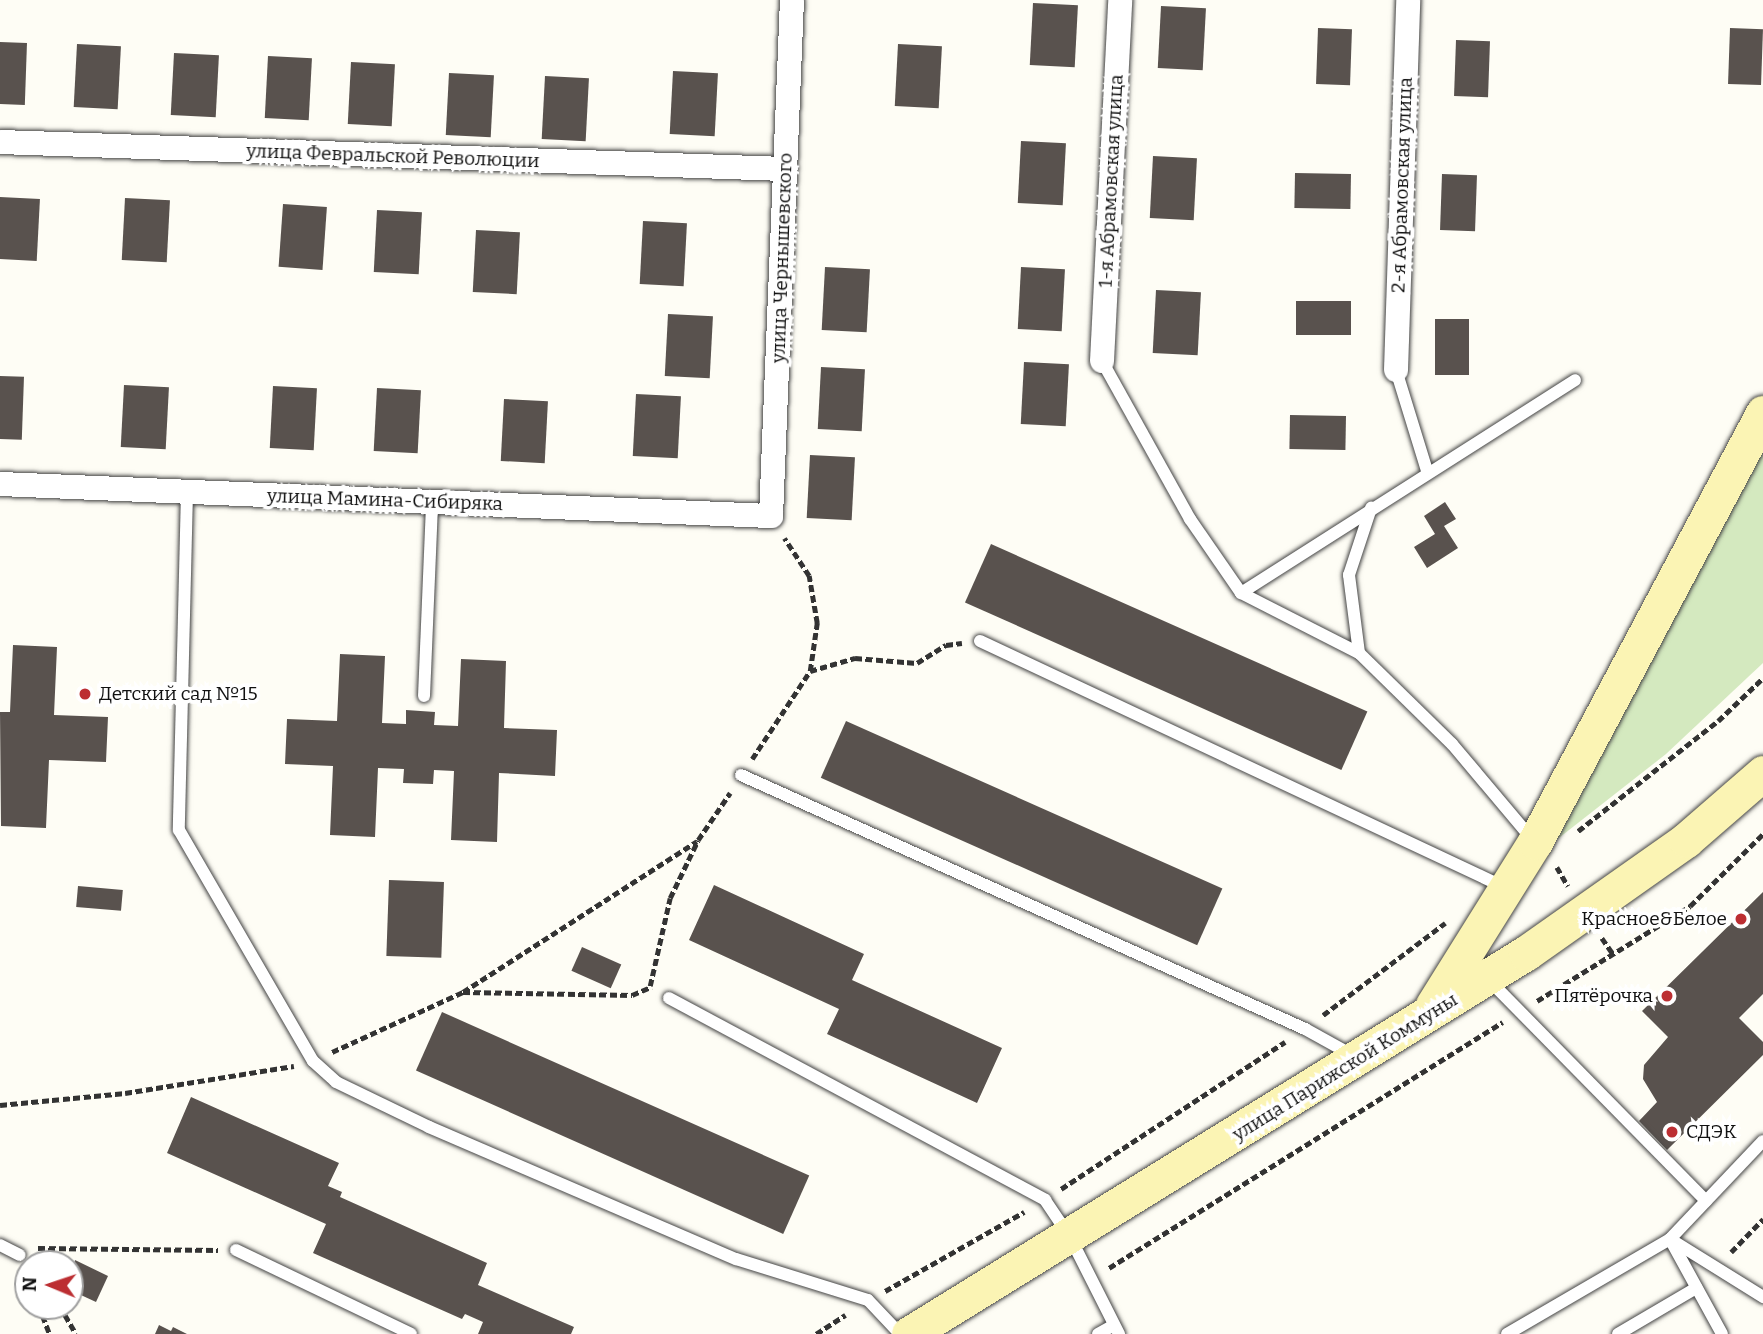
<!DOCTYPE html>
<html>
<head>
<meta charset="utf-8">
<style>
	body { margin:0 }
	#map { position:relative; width:1763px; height:1334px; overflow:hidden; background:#fefdf5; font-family:Bitter,serif }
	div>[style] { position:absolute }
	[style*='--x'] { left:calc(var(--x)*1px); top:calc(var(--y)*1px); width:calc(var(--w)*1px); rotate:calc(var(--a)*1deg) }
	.green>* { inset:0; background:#d4e9bf }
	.building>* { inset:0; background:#59524e; transform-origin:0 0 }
	.path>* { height:4.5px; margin-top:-2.25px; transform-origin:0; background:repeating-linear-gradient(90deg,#333 0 7px,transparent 0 10.5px) }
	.roads { filter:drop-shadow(0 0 2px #444) drop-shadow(0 0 2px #444) }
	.lane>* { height:12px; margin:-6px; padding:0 6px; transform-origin:6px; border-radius:6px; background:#fff }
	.street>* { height:24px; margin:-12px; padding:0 12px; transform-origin:12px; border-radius:12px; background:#fff }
	.secondary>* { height:35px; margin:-17.5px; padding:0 17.5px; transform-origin:17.5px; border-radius:17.5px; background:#fbf4b4 }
	.dots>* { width:19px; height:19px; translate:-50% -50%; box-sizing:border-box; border:4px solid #fff; border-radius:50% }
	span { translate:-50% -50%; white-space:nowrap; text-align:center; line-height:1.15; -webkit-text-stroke:7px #fff; paint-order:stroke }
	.street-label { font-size:19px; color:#111 }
	.poi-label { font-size:19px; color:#111 }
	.left { translate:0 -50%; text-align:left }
	.right { translate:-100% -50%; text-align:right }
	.north { position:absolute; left:14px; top:1250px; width:70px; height:70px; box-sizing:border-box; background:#fff; border:2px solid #a0a0a0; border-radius:50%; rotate:272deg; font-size:19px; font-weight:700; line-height:28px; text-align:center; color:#111 }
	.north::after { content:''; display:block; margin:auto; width:24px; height:32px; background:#bc2e32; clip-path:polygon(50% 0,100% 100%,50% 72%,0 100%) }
</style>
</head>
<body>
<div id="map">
	<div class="green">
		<i style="clip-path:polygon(1763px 451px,1763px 663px,1666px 754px,1555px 841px)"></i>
	</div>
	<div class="building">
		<i style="left:1033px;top:3px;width:45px;height:62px;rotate:3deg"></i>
		<i style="left:1161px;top:6px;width:45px;height:62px;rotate:3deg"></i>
		<i style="left:1318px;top:28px;width:34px;height:56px;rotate:2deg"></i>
		<i style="left:1730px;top:28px;width:33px;height:56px;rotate:2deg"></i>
		<i style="left:1456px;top:40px;width:34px;height:56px;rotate:2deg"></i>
		<i style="left:0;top:42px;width:27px;height:62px;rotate:2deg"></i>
		<i style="left:77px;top:44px;width:44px;height:63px;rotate:3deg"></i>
		<i style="left:898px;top:44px;width:44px;height:62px;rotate:3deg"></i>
		<i style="left:174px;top:53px;width:45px;height:62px;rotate:3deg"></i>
		<i style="left:268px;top:56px;width:44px;height:62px;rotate:3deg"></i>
		<i style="left:351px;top:62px;width:44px;height:62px;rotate:3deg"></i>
		<i style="left:673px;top:71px;width:45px;height:63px;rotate:3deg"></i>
		<i style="left:449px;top:73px;width:45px;height:62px;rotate:3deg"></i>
		<i style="left:545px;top:76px;width:44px;height:63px;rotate:3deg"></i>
		<i style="left:1021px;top:141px;width:45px;height:62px;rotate:3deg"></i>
		<i style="left:1153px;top:156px;width:44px;height:62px;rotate:3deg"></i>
		<i style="left:1295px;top:173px;width:56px;height:35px;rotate:1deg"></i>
		<i style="left:1442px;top:174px;width:35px;height:56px;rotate:2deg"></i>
		<i style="left:0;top:197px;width:40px;height:62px;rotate:3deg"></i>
		<i style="left:125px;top:198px;width:45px;height:62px;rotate:3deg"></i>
		<i style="left:283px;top:204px;width:44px;height:63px;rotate:4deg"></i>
		<i style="left:377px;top:210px;width:45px;height:62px;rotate:3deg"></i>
		<i style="left:643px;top:221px;width:44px;height:63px;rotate:3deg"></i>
		<i style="left:476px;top:230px;width:44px;height:62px;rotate:3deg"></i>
		<i style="left:825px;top:267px;width:45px;height:63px;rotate:3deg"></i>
		<i style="left:1021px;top:267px;width:44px;height:62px;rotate:3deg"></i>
		<i style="left:1156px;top:290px;width:45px;height:63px;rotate:3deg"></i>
		<i style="left:1296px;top:301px;width:55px;height:34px"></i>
		<i style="left:668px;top:314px;width:45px;height:62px;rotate:3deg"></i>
		<i style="left:1435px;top:319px;width:34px;height:56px"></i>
		<i style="left:1024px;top:362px;width:45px;height:62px;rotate:3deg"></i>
		<i style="left:821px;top:367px;width:44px;height:62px;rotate:3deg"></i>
		<i style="left:0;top:376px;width:24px;height:63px;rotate:2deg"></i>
		<i style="left:124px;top:385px;width:45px;height:62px;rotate:3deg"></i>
		<i style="left:273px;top:386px;width:44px;height:62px;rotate:3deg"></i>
		<i style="left:377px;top:388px;width:44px;height:63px;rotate:3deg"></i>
		<i style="left:636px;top:394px;width:45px;height:62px;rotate:3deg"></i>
		<i style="left:504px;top:399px;width:44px;height:62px;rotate:3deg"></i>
		<i style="left:1290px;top:415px;width:56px;height:34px;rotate:1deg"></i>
		<i style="left:810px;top:455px;width:45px;height:63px;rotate:3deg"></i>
		<i style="clip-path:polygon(1445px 502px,1456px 519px,1444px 526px,1458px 548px,1427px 568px,1414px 547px,1435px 534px,1424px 516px)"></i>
		<i style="left:991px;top:544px;width:412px;height:64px;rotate:24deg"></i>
		<i style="clip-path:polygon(13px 645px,57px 647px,54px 715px,108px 717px,106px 762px,49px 760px,46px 828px,1px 826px,0 712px,10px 712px)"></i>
		<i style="clip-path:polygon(340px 654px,385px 656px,382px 723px,406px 724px,406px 710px,435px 712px,434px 725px,458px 726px,461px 659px,506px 661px,504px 728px,557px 730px,555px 776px,499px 773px,497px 842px,451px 840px,454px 771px,434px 770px,433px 784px,403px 783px,404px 769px,378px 768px,375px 837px,330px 835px,333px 766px,285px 764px,287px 719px,337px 721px)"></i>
		<i style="left:846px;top:721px;width:412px;height:62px;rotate:24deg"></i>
		<i style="left:389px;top:880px;width:55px;height:76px;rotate:2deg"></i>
		<i style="clip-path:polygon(714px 885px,864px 954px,852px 980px,1002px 1048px,977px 1103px,827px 1034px,839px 1009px,689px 940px)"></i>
		<i style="left:78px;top:886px;width:45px;height:21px;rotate:5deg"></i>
		<i style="clip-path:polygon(1763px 892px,1763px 994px,1739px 1018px,1763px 1042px,1763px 1055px,1667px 1150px,1639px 1121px,1657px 1102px,1643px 1079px,1644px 1065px,1668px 1037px,1642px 1011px)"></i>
		<i style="left:582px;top:947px;width:43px;height:26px;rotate:24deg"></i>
		<i style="left:442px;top:1012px;width:402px;height:64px;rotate:24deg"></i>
		<i style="clip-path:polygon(191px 1097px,339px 1163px,328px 1186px,342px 1192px,340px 1197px,487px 1263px,478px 1285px,574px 1327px,571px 1334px,478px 1334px,483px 1322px,465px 1314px,462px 1319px,313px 1253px,326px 1224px,167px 1153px)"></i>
		<i style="clip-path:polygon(75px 1260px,108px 1276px,96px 1302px,70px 1290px)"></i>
		<i style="clip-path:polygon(159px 1325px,171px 1331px,173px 1327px,187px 1334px,155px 1334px)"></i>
	</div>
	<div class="path">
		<i style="--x:810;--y:671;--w:47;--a:-16.1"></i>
		<i style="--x:855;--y:658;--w:62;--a:4.6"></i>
		<i style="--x:917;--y:663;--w:34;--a:-32"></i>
		<i style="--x:946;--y:645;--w:16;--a:-7"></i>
		<i style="--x:752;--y:759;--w:105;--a:-56.6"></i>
		<i style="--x:810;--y:671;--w:49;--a:-81.7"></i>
		<i style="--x:817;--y:623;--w:48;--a:-99.7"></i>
		<i style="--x:809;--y:576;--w:45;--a:-123.3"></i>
		<i style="--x:1578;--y:831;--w:178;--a:-38.2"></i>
		<i style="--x:1718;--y:721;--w:62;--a:-43.7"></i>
		<i style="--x:1557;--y:867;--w:22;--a:60"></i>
		<i style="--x:1602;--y:938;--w:19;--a:55"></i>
		<i style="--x:650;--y:986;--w:90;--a:-77.2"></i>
		<i style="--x:670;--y:898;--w:64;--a:-64.2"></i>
		<i style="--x:698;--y:840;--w:57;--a:-55.8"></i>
		<i style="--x:463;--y:992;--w:278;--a:-32.8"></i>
		<i style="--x:1537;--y:1001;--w:180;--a:-31.8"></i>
		<i style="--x:1690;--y:906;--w:103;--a:-44.6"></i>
		<i style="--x:1323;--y:1015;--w:153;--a:-37"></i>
		<i style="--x:332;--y:1052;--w:144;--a:-24.6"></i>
		<i style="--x:463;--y:992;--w:169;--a:1"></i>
		<i style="--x:632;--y:995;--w:21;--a:-23"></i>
		<i style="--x:0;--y:1105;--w:126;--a:-5.5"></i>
		<i style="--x:125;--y:1093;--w:171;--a:-9.1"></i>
		<i style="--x:1061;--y:1189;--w:268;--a:-33.3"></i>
		<i style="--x:38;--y:1248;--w:180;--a:0.6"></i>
		<i style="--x:1731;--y:1252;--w:46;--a:-45.9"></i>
		<i style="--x:1109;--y:1268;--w:464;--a:-32"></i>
		<i style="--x:885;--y:1291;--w:160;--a:-29.6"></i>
		<i style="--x:39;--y:1306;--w:30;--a:69"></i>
		<i style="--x:60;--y:1306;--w:32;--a:60"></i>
		<i style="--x:816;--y:1334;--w:35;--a:-33"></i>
	</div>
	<div class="roads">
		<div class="lane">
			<i style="--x:1102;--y:361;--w:181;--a:60.9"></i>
			<i style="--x:1190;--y:519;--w:90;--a:55.4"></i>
			<i style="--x:1241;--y:593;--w:132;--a:27"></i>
			<i style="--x:1359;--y:653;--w:130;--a:44.4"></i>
			<i style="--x:1452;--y:744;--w:124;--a:49.9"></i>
			<i style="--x:1396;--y:370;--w:106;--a:72.9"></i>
			<i style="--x:187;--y:492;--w:338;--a:91.4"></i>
			<i style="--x:179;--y:830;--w:267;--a:59.9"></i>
			<i style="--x:313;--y:1061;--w:31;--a:42"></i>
			<i style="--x:336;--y:1082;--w:103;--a:25.8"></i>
			<i style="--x:429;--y:1127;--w:334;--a:23.3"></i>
			<i style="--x:736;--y:1259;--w:138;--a:17.3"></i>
			<i style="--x:868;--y:1300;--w:47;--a:46.7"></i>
			<i style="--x:1241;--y:593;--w:396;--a:-32.5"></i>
			<i style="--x:980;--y:641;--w:579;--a:25.15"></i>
			<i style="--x:1359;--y:653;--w:79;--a:-97.3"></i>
			<i style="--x:1349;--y:575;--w:71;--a:-71.8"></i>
			<i style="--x:424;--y:696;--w:194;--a:-87.6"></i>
			<i style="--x:741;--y:775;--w:619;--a:24.24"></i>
			<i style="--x:1305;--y:1029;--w:54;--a:29"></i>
			<i style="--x:1488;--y:979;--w:311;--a:45.5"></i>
			<i style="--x:669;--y:998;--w:427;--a:28.2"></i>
			<i style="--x:1045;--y:1200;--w:45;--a:56"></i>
			<i style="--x:1070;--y:1237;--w:109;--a:63.2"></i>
			<i style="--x:1670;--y:1239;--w:110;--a:31.9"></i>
			<i style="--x:1670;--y:1239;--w:108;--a:61.3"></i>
			<i style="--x:0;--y:1245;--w:22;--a:27"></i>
			<i style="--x:236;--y:1250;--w:194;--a:25.6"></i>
			<i style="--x:1098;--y:1334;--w:18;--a:-29"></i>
			<i style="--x:1507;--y:1334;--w:189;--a:-30.2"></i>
			<i style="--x:1670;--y:1239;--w:135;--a:-46.5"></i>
			<i style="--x:1618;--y:1334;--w:91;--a:-30.5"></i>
		</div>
		<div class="street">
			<i style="--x:0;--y:142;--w:786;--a:1.97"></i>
			<i style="--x:1102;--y:361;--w:361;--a:-87.1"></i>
			<i style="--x:1396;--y:370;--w:370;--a:-88.1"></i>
			<i style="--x:0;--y:484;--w:772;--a:2.38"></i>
			<i style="--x:771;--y:516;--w:516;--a:-87.67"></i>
		</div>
		<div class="secondary">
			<i style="--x:1433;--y:1005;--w:192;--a:-58"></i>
			<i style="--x:1535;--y:842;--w:486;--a:-62"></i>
			<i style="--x:909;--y:1334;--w:725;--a:-31.7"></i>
			<i style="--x:1526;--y:953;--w:196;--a:-35.2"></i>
			<i style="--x:1686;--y:840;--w:102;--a:-41"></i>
		</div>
	</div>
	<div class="dots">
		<i style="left:85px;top:694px;background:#bc2e32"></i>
		<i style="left:1741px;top:919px;background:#bc2e32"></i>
		<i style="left:1667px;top:996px;background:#bc2e32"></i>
		<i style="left:1672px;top:1132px;background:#bc2e32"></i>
	</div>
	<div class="street-label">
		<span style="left:393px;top:156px;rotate:2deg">улица Февральской Революции</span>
		<span style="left:1111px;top:181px;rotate:-87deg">1-я Абрамовская улица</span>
		<span style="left:1402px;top:185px;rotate:-88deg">2-я Абрамовская улица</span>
		<span style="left:782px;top:258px;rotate:-88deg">улица Чернышевского</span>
		<span style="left:385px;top:500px;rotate:2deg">улица Мамина-Сибиряка</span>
		<span style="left:1345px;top:1067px;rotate:-32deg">улица Парижской Коммуны</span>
	</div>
	<div class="poi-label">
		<span class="left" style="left:99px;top:694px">Детский сад №15</span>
		<span class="right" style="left:1727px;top:919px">Красное&amp;Белое</span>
		<span class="right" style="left:1653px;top:996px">Пятёрочка</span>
		<span class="left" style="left:1686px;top:1132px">СДЭК</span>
	</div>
	<div class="north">N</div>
</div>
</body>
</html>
